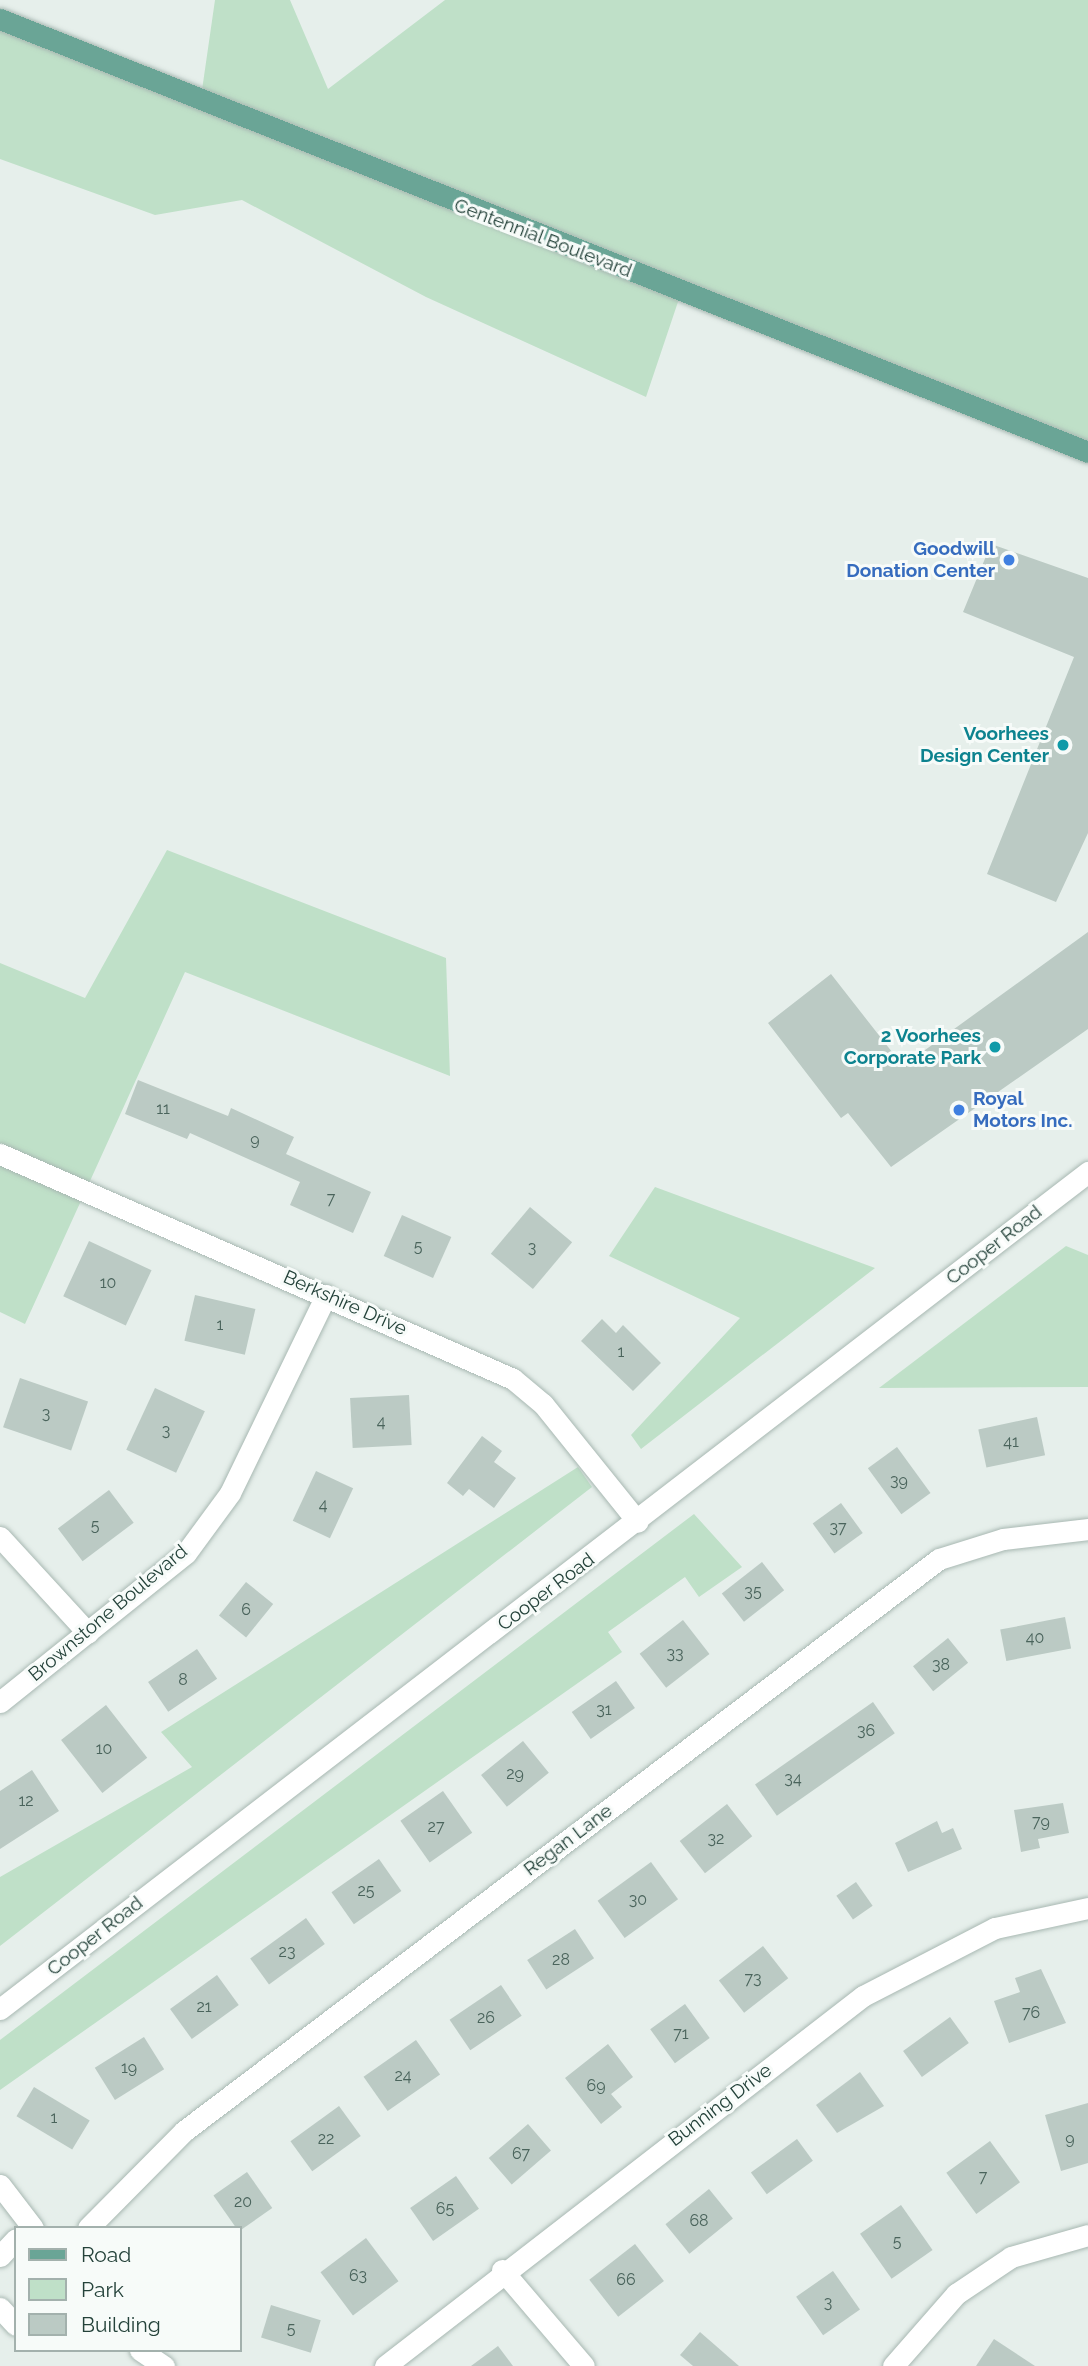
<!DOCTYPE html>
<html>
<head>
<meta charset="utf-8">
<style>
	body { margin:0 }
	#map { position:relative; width:1088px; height:2366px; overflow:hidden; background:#e6efeb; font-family:Raleway,sans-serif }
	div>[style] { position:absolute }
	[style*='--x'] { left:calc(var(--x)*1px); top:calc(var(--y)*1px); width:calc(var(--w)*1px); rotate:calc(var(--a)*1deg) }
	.green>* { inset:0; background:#bfe0c8 }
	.building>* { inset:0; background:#bbcac4; transform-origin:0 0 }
	.roads { filter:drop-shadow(0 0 2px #a8b8b2) drop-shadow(0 0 2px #a8b8b2) }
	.minor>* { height:21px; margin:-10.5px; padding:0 10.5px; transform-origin:10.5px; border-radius:10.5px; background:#fff }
	.major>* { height:21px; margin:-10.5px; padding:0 10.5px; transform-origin:10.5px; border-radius:10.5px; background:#6aa596 }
	.dots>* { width:19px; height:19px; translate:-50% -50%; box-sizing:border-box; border:4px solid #f7fbf9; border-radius:50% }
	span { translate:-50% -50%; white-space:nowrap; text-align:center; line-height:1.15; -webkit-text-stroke:6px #f7fbf9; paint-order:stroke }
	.number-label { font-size:16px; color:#4a645c }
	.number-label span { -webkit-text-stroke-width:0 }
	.street-label { font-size:19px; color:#24423a }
	.shop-label { font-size:19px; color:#366cbe; font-weight:700 }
	.right { translate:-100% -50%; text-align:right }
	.left { translate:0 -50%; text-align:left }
	.culture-label { font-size:19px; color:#0d838f; font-weight:700 }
	.legend { position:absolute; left:14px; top:2226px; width:228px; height:126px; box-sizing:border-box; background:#f7fbf9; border:2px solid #a3b1ad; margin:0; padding:9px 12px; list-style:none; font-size:21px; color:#24423a }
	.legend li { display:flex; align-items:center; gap:14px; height:35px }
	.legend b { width:35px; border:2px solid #a3b1ad }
</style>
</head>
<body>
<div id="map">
	<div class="green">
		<i style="clip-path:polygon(215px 0,290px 0,328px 89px,445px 0,1088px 0,1088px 452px,684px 284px,646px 397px,426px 297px,242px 200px,155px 215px,0 159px,0 9px,202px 90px)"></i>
		<i style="clip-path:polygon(167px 850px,446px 958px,450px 1076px,185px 972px,25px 1324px,0 1312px,0 963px,85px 998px)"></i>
		<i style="clip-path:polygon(655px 1187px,875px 1268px,641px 1449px,631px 1435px,740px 1318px,609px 1256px)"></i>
		<i style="clip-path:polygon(1066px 1246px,1088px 1255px,1088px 1387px,879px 1388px)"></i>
		<i style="clip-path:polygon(578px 1467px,592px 1487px,0 1946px,0 1877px,192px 1767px,161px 1732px)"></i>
		<i style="clip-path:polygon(694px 1514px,742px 1567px,699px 1597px,685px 1577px,608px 1632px,622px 1652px,0 2090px,0 2040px)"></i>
	</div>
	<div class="building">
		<i style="clip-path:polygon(991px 544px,1088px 578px,1088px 833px,1056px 902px,987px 874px,1074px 657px,963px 612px)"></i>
		<i style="clip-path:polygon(1088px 932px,1088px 1029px,891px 1167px,848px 1113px,841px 1118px,768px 1023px,831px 974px,903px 1066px)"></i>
		<i style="clip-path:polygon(138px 1080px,228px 1116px,231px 1108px,294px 1137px,286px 1154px,371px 1192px,353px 1233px,290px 1205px,300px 1182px,190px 1133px,187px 1139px,125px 1114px)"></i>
		<i style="left:530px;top:1207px;width:55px;height:61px;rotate:40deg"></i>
		<i style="left:402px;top:1215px;width:54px;height:45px;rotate:24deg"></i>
		<i style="left:89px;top:1241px;width:69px;height:61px;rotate:25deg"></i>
		<i style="left:195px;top:1295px;width:62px;height:47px;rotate:13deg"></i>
		<i style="clip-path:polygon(602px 1319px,616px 1333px,623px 1325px,661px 1363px,633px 1391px,581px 1341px)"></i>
		<i style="left:20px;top:1378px;width:72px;height:52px;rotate:19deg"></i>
		<i style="left:155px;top:1388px;width:55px;height:68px;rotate:25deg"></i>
		<i style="left:409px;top:1395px;width:50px;height:59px;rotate:87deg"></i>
		<i style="left:1037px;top:1417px;width:39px;height:60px;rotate:78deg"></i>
		<i style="clip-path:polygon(482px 1436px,502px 1451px,494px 1462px,516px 1478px,494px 1508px,469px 1489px,463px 1496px,447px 1483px)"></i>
		<i style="left:897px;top:1447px;width:57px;height:36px;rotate:54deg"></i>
		<i style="left:316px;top:1471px;width:41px;height:55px;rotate:25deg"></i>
		<i style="left:109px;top:1490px;width:41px;height:64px;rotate:53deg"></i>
		<i style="left:841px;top:1503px;width:37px;height:35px;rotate:54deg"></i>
		<i style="left:762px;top:1562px;width:36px;height:51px;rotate:52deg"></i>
		<i style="left:246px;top:1582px;width:35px;height:43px;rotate:39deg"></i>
		<i style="left:1065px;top:1617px;width:32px;height:66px;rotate:79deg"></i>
		<i style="left:683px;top:1620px;width:43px;height:55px;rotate:52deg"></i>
		<i style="left:948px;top:1638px;width:32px;height:45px;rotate:51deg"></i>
		<i style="left:197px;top:1649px;width:36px;height:59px;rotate:56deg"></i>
		<i style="left:616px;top:1681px;width:33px;height:54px;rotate:55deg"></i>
		<i style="left:873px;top:1702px;width:38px;height:144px;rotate:55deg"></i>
		<i style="left:106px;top:1705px;width:67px;height:57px;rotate:52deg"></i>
		<i style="left:523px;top:1741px;width:41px;height:54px;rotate:51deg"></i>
		<i style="clip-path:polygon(32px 1770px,59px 1811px,0 1849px,0 1791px)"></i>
		<i style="left:443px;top:1791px;width:51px;height:52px;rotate:55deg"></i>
		<i style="clip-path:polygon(1063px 1803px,1069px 1833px,1038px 1839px,1040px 1848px,1021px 1852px,1014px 1810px)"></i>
		<i style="left:727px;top:1804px;width:41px;height:60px;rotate:52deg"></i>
		<i style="clip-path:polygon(937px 1821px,942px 1833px,953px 1828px,962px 1849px,908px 1872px,895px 1843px)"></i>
		<i style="left:379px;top:1859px;width:39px;height:58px;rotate:55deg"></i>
		<i style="left:651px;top:1862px;width:46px;height:66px;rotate:54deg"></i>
		<i style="left:856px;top:1882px;width:29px;height:24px;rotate:55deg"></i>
		<i style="left:306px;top:1918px;width:32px;height:69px;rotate:54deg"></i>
		<i style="left:575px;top:1929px;width:35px;height:57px;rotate:57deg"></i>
		<i style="left:763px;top:1946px;width:41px;height:56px;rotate:52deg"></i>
		<i style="clip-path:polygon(1041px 1969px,1066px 2023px,1009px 2043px,994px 2001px,1020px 1992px,1015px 1978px)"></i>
		<i style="left:217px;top:1975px;width:37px;height:58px;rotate:54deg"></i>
		<i style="left:501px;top:1985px;width:37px;height:62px;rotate:56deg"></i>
		<i style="left:685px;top:2004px;width:42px;height:43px;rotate:54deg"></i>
		<i style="left:950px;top:2017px;width:32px;height:58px;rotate:54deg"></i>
		<i style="left:144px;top:2037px;width:38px;height:58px;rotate:58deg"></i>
		<i style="left:416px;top:2040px;width:42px;height:64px;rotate:55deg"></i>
		<i style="clip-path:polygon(608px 2044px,633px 2077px,611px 2094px,622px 2107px,601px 2124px,565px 2078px)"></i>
		<i style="clip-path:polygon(860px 2072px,884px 2106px,837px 2133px,816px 2105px)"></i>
		<i style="left:34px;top:2087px;width:65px;height:34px;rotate:31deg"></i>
		<i style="clip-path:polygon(1088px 2103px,1088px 2163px,1061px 2171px,1045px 2115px)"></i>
		<i style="left:339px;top:2106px;width:37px;height:60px;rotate:54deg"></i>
		<i style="left:528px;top:2124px;width:35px;height:52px;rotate:49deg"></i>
		<i style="left:797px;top:2139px;width:27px;height:57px;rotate:54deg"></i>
		<i style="left:990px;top:2141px;width:51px;height:54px;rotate:54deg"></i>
		<i style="left:247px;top:2172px;width:44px;height:41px;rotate:55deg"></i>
		<i style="left:456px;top:2176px;width:40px;height:56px;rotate:55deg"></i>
		<i style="left:709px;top:2189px;width:38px;height:56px;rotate:51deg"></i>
		<i style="left:901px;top:2205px;width:55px;height:50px;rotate:55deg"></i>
		<i style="left:366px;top:2238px;width:54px;height:57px;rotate:53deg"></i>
		<i style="left:635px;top:2244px;width:47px;height:58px;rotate:52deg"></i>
		<i style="left:833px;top:2271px;width:47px;height:45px;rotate:55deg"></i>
		<i style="left:271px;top:2305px;width:52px;height:34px;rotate:17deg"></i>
		<i style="clip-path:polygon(700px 2332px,739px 2366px,693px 2366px,680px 2355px)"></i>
		<i style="clip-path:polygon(994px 2339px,1035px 2366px,976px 2366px)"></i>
		<i style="clip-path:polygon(498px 2346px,513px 2366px,471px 2366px)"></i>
	</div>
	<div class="roads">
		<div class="minor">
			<i style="--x:0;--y:1154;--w:560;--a:23.68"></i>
			<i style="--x:513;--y:1379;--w:39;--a:40"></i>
			<i style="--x:543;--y:1404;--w:151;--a:51.2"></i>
			<i style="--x:0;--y:1537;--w:130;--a:47.5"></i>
			<i style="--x:0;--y:1702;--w:238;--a:-38.7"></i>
			<i style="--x:186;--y:1553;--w:74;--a:-53.7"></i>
			<i style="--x:230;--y:1493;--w:220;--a:-64.1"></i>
			<i style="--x:0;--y:2009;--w:1373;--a:-37.57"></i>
			<i style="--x:0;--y:2185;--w:54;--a:52.5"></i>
			<i style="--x:88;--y:2228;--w:136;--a:-45.3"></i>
			<i style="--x:184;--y:2131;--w:947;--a:-37.15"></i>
			<i style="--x:939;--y:1559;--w:67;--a:-17.4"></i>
			<i style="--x:1003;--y:1539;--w:86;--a:-6.7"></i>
			<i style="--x:0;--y:2256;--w:23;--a:-47"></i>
			<i style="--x:502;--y:2270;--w:126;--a:49.5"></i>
			<i style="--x:0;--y:2308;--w:23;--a:47"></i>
			<i style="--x:140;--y:2350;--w:29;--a:34"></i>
			<i style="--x:385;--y:2366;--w:604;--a:-37.74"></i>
			<i style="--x:863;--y:1996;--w:148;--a:-27.3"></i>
			<i style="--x:995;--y:1928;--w:95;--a:-12.1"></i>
			<i style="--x:893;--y:2366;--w:96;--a:-48.8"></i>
			<i style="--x:956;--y:2294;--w:66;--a:-33.9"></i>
			<i style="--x:1011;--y:2257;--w:80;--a:-15.9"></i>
		</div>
		<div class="major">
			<i style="--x:0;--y:19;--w:1171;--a:21.7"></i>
		</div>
	</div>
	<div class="dots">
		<i style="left:1009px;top:560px;background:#3f7fe0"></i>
		<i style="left:1063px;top:745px;background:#0f9aa8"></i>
		<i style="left:995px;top:1047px;background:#0f9aa8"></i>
		<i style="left:959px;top:1110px;background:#3f7fe0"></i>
	</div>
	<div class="number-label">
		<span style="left:163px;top:1109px">11</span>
		<span style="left:255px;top:1140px">9</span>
		<span style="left:331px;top:1199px">7</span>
		<span style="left:418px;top:1247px">5</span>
		<span style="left:532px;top:1248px">3</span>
		<span style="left:108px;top:1283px">10</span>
		<span style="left:220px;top:1325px">1</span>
		<span style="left:621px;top:1352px">1</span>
		<span style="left:46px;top:1414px">3</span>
		<span style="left:381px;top:1422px">4</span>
		<span style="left:166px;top:1431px">3</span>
		<span style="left:1011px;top:1442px">41</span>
		<span style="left:899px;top:1481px">39</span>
		<span style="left:323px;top:1505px">4</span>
		<span style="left:95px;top:1526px">5</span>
		<span style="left:838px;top:1528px">37</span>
		<span style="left:753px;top:1592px">35</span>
		<span style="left:246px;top:1610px">6</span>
		<span style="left:1035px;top:1638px">40</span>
		<span style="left:675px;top:1654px">33</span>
		<span style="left:941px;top:1665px">38</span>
		<span style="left:183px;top:1680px">8</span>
		<span style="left:604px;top:1710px">31</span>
		<span style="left:866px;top:1731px">36</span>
		<span style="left:104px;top:1749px">10</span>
		<span style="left:515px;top:1774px">29</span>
		<span style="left:793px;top:1779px">34</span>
		<span style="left:26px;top:1801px">12</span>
		<span style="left:1041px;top:1822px">79</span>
		<span style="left:436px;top:1827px">27</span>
		<span style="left:716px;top:1839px">32</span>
		<span style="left:366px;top:1891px">25</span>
		<span style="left:638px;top:1900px">30</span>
		<span style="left:287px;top:1952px">23</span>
		<span style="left:561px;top:1960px">28</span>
		<span style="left:753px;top:1979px">73</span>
		<span style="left:204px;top:2007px">21</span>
		<span style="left:1031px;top:2013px">76</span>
		<span style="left:486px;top:2018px">26</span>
		<span style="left:681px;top:2034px">71</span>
		<span style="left:129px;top:2068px">19</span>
		<span style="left:403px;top:2076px">24</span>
		<span style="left:596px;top:2086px">69</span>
		<span style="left:54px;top:2118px">1</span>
		<span style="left:326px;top:2139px">22</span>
		<span style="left:1070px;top:2139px">9</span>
		<span style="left:521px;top:2154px">67</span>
		<span style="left:983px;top:2177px">7</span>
		<span style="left:243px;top:2202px">20</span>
		<span style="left:445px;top:2209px">65</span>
		<span style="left:699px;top:2221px">68</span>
		<span style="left:897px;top:2242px">5</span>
		<span style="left:358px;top:2276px">63</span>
		<span style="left:626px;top:2280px">66</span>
		<span style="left:828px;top:2303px">3</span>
		<span style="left:291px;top:2329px">5</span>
	</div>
	<div class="street-label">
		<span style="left:543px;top:238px;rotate:21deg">Centennial Boulevard</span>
		<span style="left:994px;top:1245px;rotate:-38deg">Cooper Road</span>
		<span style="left:345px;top:1303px;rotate:24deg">Berkshire Drive</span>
		<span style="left:546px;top:1592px;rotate:-37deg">Cooper Road</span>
		<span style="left:108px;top:1613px;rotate:-40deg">Brownstone Boulevard</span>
		<span style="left:568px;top:1840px;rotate:-37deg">Regan Lane</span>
		<span style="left:95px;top:1936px;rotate:-38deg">Cooper Road</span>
		<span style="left:720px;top:2105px;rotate:-37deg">Bunning Drive</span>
	</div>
	<div class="shop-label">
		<span class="right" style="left:995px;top:560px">Goodwill<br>Donation Center</span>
		<span class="left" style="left:973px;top:1110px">Royal<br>Motors Inc.</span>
	</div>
	<div class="culture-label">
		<span class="right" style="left:1049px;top:745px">Voorhees<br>Design Center</span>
		<span class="right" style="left:981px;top:1047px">2 Voorhees<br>Corporate Park</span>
	</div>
	<ul class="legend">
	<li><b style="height:9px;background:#6aa596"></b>Road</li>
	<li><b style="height:19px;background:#bfe0c8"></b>Park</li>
	<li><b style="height:19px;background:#bbcac4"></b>Building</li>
	</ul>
</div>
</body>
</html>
